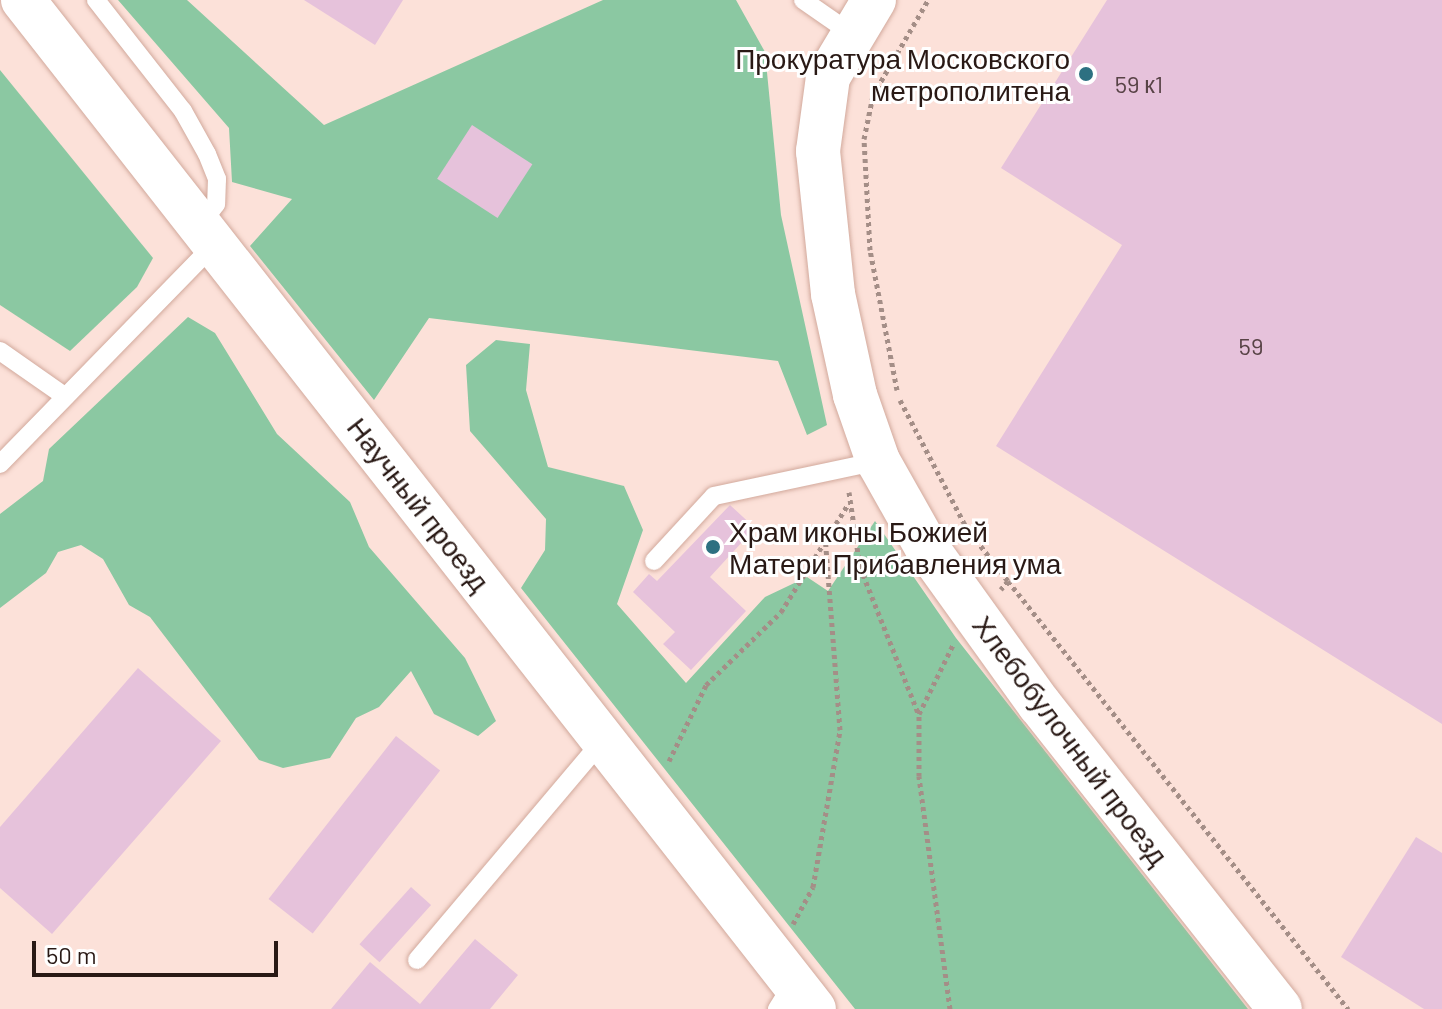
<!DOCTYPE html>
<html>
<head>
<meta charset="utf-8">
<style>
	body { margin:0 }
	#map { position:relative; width:1442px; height:1009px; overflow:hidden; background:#fce1d9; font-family:Barlow,sans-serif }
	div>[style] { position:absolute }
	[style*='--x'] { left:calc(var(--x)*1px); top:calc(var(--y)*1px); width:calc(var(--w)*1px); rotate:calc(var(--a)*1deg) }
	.green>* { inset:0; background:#8bc8a2 }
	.building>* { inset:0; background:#e6c2db; transform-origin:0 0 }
	.path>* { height:5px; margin-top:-2.5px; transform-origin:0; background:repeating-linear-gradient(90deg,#a48e87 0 4px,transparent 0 8px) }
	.roads { filter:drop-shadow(0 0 2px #d2a99c) drop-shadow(0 0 2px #d2a99c) }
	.service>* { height:18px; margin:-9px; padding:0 9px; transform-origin:9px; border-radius:9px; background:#fff }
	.tertiary>* { height:44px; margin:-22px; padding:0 22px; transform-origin:22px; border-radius:22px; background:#fff }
	.dots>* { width:22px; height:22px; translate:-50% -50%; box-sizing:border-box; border:4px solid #fff; border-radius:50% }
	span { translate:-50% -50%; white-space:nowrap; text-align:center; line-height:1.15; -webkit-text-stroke:6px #fff; paint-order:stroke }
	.number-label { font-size:24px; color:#584346 }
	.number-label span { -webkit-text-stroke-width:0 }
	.poi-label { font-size:28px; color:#291915 }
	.right { translate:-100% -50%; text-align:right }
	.left { translate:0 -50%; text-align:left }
	.street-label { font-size:28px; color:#291915 }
	.scale { position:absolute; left:32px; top:941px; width:246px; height:36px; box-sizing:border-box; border:4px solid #291915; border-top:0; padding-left:10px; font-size:24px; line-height:28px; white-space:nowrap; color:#291915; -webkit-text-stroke:6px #fff; paint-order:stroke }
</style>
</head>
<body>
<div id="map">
	<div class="green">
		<i style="clip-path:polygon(118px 0,187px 0,324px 125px,603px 0,736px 0,765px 52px,781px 215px,827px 425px,807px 435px,778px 361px,429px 318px,374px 400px,250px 246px,292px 199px,232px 182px,229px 128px)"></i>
		<i style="clip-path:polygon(0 70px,153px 258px,137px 287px,70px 351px,0 305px)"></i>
		<i style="clip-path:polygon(188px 317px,215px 333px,277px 434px,350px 502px,369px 547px,465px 658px,496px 721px,478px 736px,434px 714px,411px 671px,379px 707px,356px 718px,330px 758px,283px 768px,259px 760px,150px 617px,129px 605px,103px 559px,81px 545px,58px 552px,46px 573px,0 608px,0 514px,43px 481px,49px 449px)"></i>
		<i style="clip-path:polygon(496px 340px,530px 344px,526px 390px,548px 467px,624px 486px,643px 530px,617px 604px,686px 683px,765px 597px,807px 577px,828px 591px,875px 521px,956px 638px,1248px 1009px,855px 1009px,521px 588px,545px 550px,546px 519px,470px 431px,466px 365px)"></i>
	</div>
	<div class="building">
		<i style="clip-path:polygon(304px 0,403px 0,375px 45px)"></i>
		<i style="clip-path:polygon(1107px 0,1442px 0,1442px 724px,996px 446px,1122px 245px,1001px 168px)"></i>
		<i style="left:472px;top:125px;width:72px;height:64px;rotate:33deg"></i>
		<i style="clip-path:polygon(730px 505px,755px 528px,710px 577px,746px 611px,691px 670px,663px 644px,675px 632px,633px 592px,649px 574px,657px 581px)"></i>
		<i style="clip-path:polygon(138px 668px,221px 741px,52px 934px,0 888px,0 827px)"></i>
		<i style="left:396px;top:736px;width:56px;height:207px;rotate:38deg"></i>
		<i style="clip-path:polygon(1416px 837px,1442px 853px,1442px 1009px,1424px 1009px,1341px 957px)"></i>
		<i style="left:411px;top:887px;width:27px;height:77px;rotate:42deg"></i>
		<i style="clip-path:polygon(475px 939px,518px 975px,490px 1009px,331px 1009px,370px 962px,420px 1004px)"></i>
	</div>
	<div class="path">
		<i style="--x:897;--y:390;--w:143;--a:-100.9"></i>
		<i style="--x:870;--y:250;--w:111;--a:-93.1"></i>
		<i style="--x:864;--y:139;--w:45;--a:-78.4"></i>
		<i style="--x:873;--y:95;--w:110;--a:-59.9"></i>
		<i style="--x:900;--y:400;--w:143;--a:62.5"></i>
		<i style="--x:966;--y:527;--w:68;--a:52.1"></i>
		<i style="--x:1008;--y:581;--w:11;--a:131"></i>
		<i style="--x:849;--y:492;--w:76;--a:81.7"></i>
		<i style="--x:860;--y:567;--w:157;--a:68.3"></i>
		<i style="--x:1008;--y:581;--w:547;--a:51.54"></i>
		<i style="--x:669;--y:761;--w:85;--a:-64"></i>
		<i style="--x:706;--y:685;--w:105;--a:-44.2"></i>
		<i style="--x:781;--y:612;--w:125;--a:-58.1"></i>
		<i style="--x:793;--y:924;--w:42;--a:-61.6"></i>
		<i style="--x:813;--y:887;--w:159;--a:-80.2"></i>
		<i style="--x:840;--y:730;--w:198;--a:-94.4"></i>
		<i style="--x:950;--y:1009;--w:235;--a:-97.6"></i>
		<i style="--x:919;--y:776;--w:62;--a:-90"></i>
		<i style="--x:919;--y:714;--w:77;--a:-63.8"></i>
	</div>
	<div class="roads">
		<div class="service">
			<i style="--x:96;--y:0;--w:141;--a:51.9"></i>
			<i style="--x:183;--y:111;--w:49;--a:60.8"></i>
			<i style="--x:207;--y:154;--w:27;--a:68"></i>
			<i style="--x:217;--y:179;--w:25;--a:92"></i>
			<i style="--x:216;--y:204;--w:26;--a:127"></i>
			<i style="--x:803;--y:0;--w:60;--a:34.8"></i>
			<i style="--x:0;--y:351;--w:77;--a:34.9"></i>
			<i style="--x:0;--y:464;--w:308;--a:-45.7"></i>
			<i style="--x:654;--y:561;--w:88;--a:-47.3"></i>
			<i style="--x:714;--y:496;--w:168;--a:-12"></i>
			<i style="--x:417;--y:960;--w:289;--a:-49.8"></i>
			<i style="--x:777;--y:1009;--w:31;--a:-58"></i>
		</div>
		<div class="tertiary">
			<i style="--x:23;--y:0;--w:1282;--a:51.91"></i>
			<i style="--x:874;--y:0;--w:90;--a:120.9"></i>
			<i style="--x:828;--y:77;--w:75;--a:97.7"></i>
			<i style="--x:818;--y:151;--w:144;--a:84"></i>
			<i style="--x:833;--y:294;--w:103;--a:77.7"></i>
			<i style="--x:855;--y:395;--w:70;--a:70.8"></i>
			<i style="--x:878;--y:461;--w:100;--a:60.6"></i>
			<i style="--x:927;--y:548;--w:193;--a:54.3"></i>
			<i style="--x:1040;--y:705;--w:387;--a:51.7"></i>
		</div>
	</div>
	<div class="dots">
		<i style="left:1086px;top:74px;background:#2d7081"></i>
		<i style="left:713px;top:547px;background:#2d7081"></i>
	</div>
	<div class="number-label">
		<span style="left:1139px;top:84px">59 к1</span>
		<span style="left:1251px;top:346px">59</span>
	</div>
	<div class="poi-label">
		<span class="right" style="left:1070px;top:74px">Прокуратура Московского<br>метрополитена</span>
		<span class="left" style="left:729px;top:547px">Храм иконы Божией<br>Матери Прибавления ума</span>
	</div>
	<div class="street-label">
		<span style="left:419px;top:504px;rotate:52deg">Научный проезд</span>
		<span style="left:1071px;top:740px;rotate:53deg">Хлебобулочный проезд</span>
	</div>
	<div class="scale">50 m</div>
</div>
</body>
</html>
